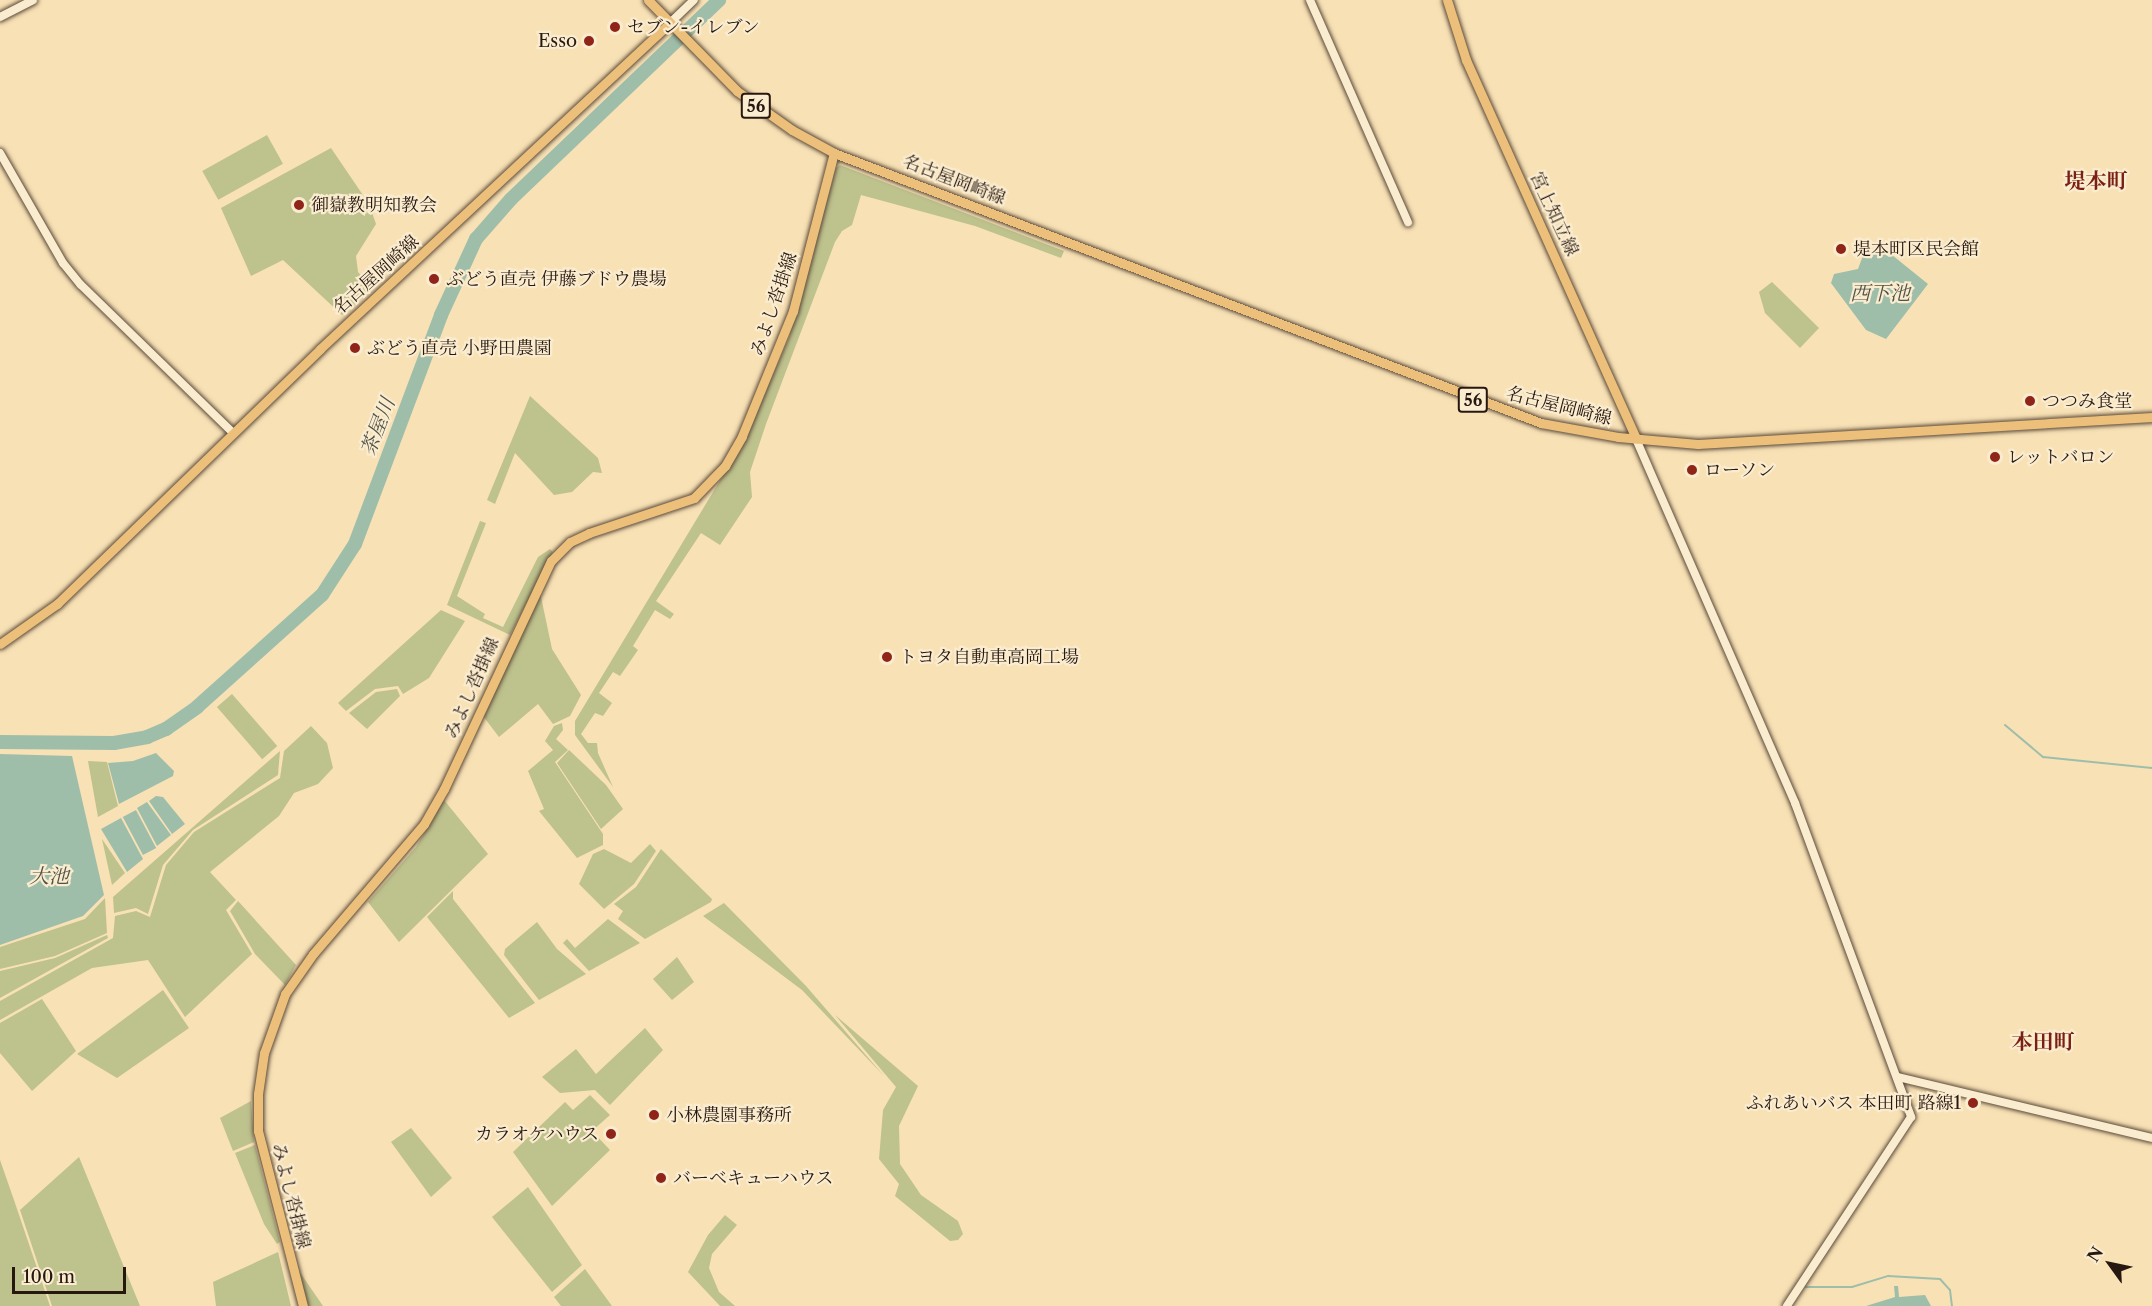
<!DOCTYPE html>
<html>
<head>
<meta charset="utf-8">
<style>
	body { margin:0 }
	#map { position:relative; width:2152px; height:1306px; overflow:hidden; background:#f8e1b5; font-family:"Libre Caslon Text","Noto Serif JP",serif }
	div>[style] { position:absolute }
	[style*='--x'] { left:calc(var(--x)*1px); top:calc(var(--y)*1px); width:calc(var(--w)*1px); rotate:calc(var(--a)*1deg) }
	.green>* { inset:0; background:#bec28d; transform-origin:0 0 }
	.water>* { inset:0; background:#9ebeaa; transform-origin:0 0 }
	.stream>* { height:2px; margin:-1px; padding:0 1px; transform-origin:1px; border-radius:1px; background:#9ebeaa }
	.river>* { height:14px; margin:-7px; padding:0 7px; transform-origin:7px; border-radius:7px; background:#9ebeaa }
	.roads { filter:drop-shadow(0 0 2px #5b4a3a) drop-shadow(0 0 2px #5b4a3a) }
	.minor>* { height:8px; margin:-4px; padding:0 4px; transform-origin:4px; border-radius:4px; background:#faeccf }
	.major>* { height:9px; margin:-4.5px; padding:0 4.5px; transform-origin:4.5px; border-radius:4.5px; background:#ecc07a }
	.dots>* { width:16px; height:16px; translate:-50% -50%; box-sizing:border-box; border:3px solid #faeccf; border-radius:50% }
	span { translate:-50% -50%; white-space:nowrap; text-align:center; line-height:1.15; -webkit-text-stroke:4.5px #faeccf; paint-order:stroke }
	.shield-label span { padding:2px 4px; background:#faeccf; border:2px solid; border-radius:4px; -webkit-text-stroke-width:0 }
	.shield-label { font-size:16px; color:#271711; font-weight:700 }
	.poi-label { font-size:18px; color:#271711 }
	.left { translate:0 -50%; text-align:left }
	.right { translate:-100% -50%; text-align:right }
	.street-label { font-size:18px; color:#271711 }
	.water-label { font-size:20px; color:#515147; font-style:italic }
	.quarter-label { font-size:21px; color:#7a1f14; font-weight:700 }
	.north { position:absolute; left:2080px; top:1234px; width:60px; height:60px; -webkit-text-stroke:4px #faeccf; paint-order:stroke; rotate:303deg; font-size:16px; font-weight:700; line-height:24px; text-align:center; color:#271711 }
	.north::after { content:''; display:block; margin:auto; width:21px; height:27px; background:#271711; clip-path:polygon(50% 0,100% 100%,50% 72%,0 100%) }
	.scale { position:absolute; left:12px; top:1267px; width:114px; height:27px; box-sizing:border-box; border:3px solid #271711; border-top:0; padding-left:8px; font-size:18px; line-height:21px; white-space:nowrap; color:#271711; -webkit-text-stroke:4px #faeccf; paint-order:stroke }
</style>
</head>
<body>
<div id="map">
	<div class="green">
		<i style="left:267px;top:135px;width:33px;height:74px;rotate:61deg"></i>
		<i style="clip-path:polygon(331px 148px,369px 204px,376px 224px,356px 256px,358px 272px,373px 289px,342px 315px,283px 260px,251px 276px,221px 208px)"></i>
		<i style="clip-path:polygon(840px 165px,1064px 251px,1061px 258px,975px 226px,861px 195px,852px 225px,842px 231px,835px 242px,766px 424px,750px 472px,752px 497px,720px 545px,701px 533px,656px 601px,674px 614px,670px 619px,655px 610px,633px 646px,638px 650px,620px 676px,613px 672px,599px 693px,612px 703px,603px 716px,595px 713px,581px 734px,588px 743px,597px 743px,598px 753px,613px 787px,575px 735px,575px 721px,745px 439px,789px 338px,836px 168px)"></i>
		<i style="clip-path:polygon(1772px 282px,1819px 328px,1800px 348px,1765px 313px,1759px 292px)"></i>
		<i style="clip-path:polygon(530px 396px,598px 458px,602px 473px,593px 472px,572px 492px,554px 495px,515px 453px,495px 504px,487px 500px)"></i>
		<i style="clip-path:polygon(480px 521px,486px 523px,457px 596px,485px 614px,483px 618px,503px 627px,538px 557px,550px 549px,553px 552px,510px 635px,447px 605px)"></i>
		<i style="clip-path:polygon(540px 592px,552px 649px,581px 695px,570px 716px,553px 724px,538px 704px,499px 737px,483px 716px)"></i>
		<i style="clip-path:polygon(441px 610px,465px 621px,429px 678px,403px 694px,398px 686px,375px 689px,346px 711px,338px 703px)"></i>
		<i style="clip-path:polygon(397px 689px,400px 696px,367px 729px,349px 713px,376px 692px)"></i>
		<i style="left:232px;top:694px;width:69px;height:20px;rotate:49deg"></i>
		<i style="clip-path:polygon(562px 723px,563px 730px,556px 739px,568px 750px,555px 762px,603px 834px,603px 845px,577px 858px,539px 811px,544px 809px,528px 771px,553px 750px,545px 741px,554px 726px)"></i>
		<i style="clip-path:polygon(311px 726px,327px 743px,333px 768px,318px 784px,294px 793px,279px 816px,210px 872px,236px 900px,226px 910px,252px 954px,185px 1017px,148px 960px,92px 968px,0 1020px,0 1001px,113px 938px,115px 916px,136px 911px,150px 917px,166px 865px,194px 832px,280px 778px,284px 751px)"></i>
		<i style="clip-path:polygon(569px 750px,606px 785px,623px 809px,601px 829px,557px 763px)"></i>
		<i style="clip-path:polygon(280px 751px,278px 775px,193px 830px,163px 865px,148px 914px,136px 908px,114px 913px,113px 897px)"></i>
		<i style="clip-path:polygon(88px 761px,107px 762px,118px 806px,98px 817px)"></i>
		<i style="clip-path:polygon(444px 800px,488px 854px,399px 942px,368px 902px,416px 847px)"></i>
		<i style="clip-path:polygon(102px 839px,125px 873px,112px 885px)"></i>
		<i style="clip-path:polygon(650px 844px,656px 851px,634px 884px,604px 909px,579px 884px,593px 854px,604px 849px,631px 863px)"></i>
		<i style="clip-path:polygon(661px 849px,712px 899px,711px 902px,645px 939px,618px 919px,623px 911px,614px 904px,636px 887px)"></i>
		<i style="clip-path:polygon(453px 891px,453px 899px,535px 1003px,509px 1018px,427px 917px)"></i>
		<i style="clip-path:polygon(105px 898px,107px 933px,55px 956px,0 969px,0 947px,85px 919px)"></i>
		<i style="clip-path:polygon(238px 901px,296px 965px,285px 985px,255px 954px,230px 911px)"></i>
		<i style="clip-path:polygon(724px 903px,806px 986px,884px 1076px,802px 990px,703px 916px)"></i>
		<i style="clip-path:polygon(608px 919px,640px 943px,589px 971px,563px 943px,567px 939px,575px 948px)"></i>
		<i style="clip-path:polygon(537px 922px,557px 949px,586px 974px,539px 1000px,504px 955px,505px 949px)"></i>
		<i style="clip-path:polygon(107px 935px,108px 938px,0 998px,0 971px,55px 958px)"></i>
		<i style="clip-path:polygon(677px 957px,694px 982px,672px 1000px,653px 979px)"></i>
		<i style="clip-path:polygon(163px 990px,189px 1028px,117px 1078px,77px 1054px)"></i>
		<i style="clip-path:polygon(42px 999px,76px 1051px,32px 1091px,0 1053px,0 1023px)"></i>
		<i style="clip-path:polygon(835px 1015px,918px 1086px,899px 1126px,900px 1164px,921px 1195px,958px 1221px,963px 1234px,958px 1240px,950px 1241px,895px 1196px,899px 1184px,879px 1159px,883px 1110px,896px 1087px)"></i>
		<i style="clip-path:polygon(645px 1028px,663px 1050px,610px 1105px,595px 1090px,560px 1093px,542px 1077px,576px 1049px,596px 1074px)"></i>
		<i style="clip-path:polygon(590px 1095px,610px 1115px,592px 1131px,610px 1150px,552px 1206px,513px 1152px,565px 1102px,573px 1110px)"></i>
		<i style="clip-path:polygon(251px 1101px,254px 1142px,233px 1151px,220px 1118px)"></i>
		<i style="clip-path:polygon(411px 1128px,452px 1178px,431px 1197px,391px 1142px)"></i>
		<i style="clip-path:polygon(255px 1145px,280px 1242px,277px 1244px,264px 1224px,235px 1153px)"></i>
		<i style="clip-path:polygon(79px 1157px,140px 1306px,52px 1306px,20px 1210px)"></i>
		<i style="clip-path:polygon(0 1160px,15px 1203px,50px 1306px,0 1306px)"></i>
		<i style="clip-path:polygon(528px 1187px,582px 1265px,552px 1292px,492px 1217px)"></i>
		<i style="clip-path:polygon(725px 1215px,737px 1225px,712px 1254px,709px 1268px,719px 1292px,735px 1306px,720px 1306px,688px 1272px,708px 1235px)"></i>
		<i style="clip-path:polygon(278px 1252px,291px 1306px,216px 1306px,213px 1282px)"></i>
		<i style="clip-path:polygon(297px 1268px,323px 1306px,307px 1306px)"></i>
		<i style="clip-path:polygon(585px 1269px,612px 1306px,561px 1306px,554px 1297px)"></i>
	</div>
	<div class="water">
		<i style="clip-path:polygon(1874px 252px,1892px 255px,1928px 284px,1886px 339px,1866px 330px,1831px 283px,1834px 274px,1858px 269px,1864px 253px)"></i>
		<i style="clip-path:polygon(156px 753px,174px 771px,173px 776px,119px 804px,108px 763px,133px 761px)"></i>
		<i style="clip-path:polygon(0 754px,72px 756px,104px 895px,83px 916px,0 945px)"></i>
		<i style="clip-path:polygon(156px 796px,163px 797px,185px 824px,172px 834px,149px 801px)"></i>
		<i style="clip-path:polygon(147px 802px,171px 835px,157px 846px,137px 808px)"></i>
		<i style="left:136px;top:810px;width:43px;height:15px;rotate:62deg"></i>
		<i style="clip-path:polygon(121px 818px,143px 859px,127px 872px,101px 829px)"></i>
		<i style="clip-path:polygon(1894px 1286px,1898px 1286px,1899px 1297px,1925px 1295px,1931px 1306px,1866px 1306px,1895px 1297px)"></i>
	</div>
	<div class="stream">
		<i style="--x:2005;--y:725;--w:50;--a:40.1"></i>
		<i style="--x:2043;--y:757;--w:110;--a:5.8"></i>
		<i style="--x:1806;--y:1287;--w:46;--a:0"></i>
		<i style="--x:1852;--y:1287;--w:38;--a:-17"></i>
		<i style="--x:1888;--y:1276;--w:52;--a:3.3"></i>
		<i style="--x:1940;--y:1279;--w:15;--a:48"></i>
		<i style="--x:1950;--y:1290;--w:16;--a:83"></i>
	</div>
	<div class="river">
		<i style="--x:0;--y:742;--w:114;--a:0.5"></i>
		<i style="--x:114;--y:743;--w:34;--a:-10"></i>
		<i style="--x:147;--y:737;--w:21;--a:-23"></i>
		<i style="--x:166;--y:729;--w:38;--a:-35"></i>
		<i style="--x:197;--y:707;--w:168;--a:-41.9"></i>
		<i style="--x:322;--y:595;--w:61;--a:-57.1"></i>
		<i style="--x:355;--y:544;--w:245;--a:-69.4"></i>
		<i style="--x:441;--y:315;--w:84;--a:-65.3"></i>
		<i style="--x:476;--y:239;--w:53;--a:-48.8"></i>
		<i style="--x:511;--y:199;--w:288;--a:-43.7"></i>
	</div>
	<div class="roads">
		<div class="minor">
			<i style="--x:1310;--y:0;--w:243;--a:66.2"></i>
			<i style="--x:0;--y:17;--w:37;--a:-27"></i>
			<i style="--x:670;--y:23;--w:33;--a:-44"></i>
			<i style="--x:0;--y:153;--w:127;--a:60.2"></i>
			<i style="--x:63;--y:263;--w:28;--a:51"></i>
			<i style="--x:81;--y:285;--w:212;--a:44.2"></i>
			<i style="--x:1636;--y:439;--w:397;--a:66.4"></i>
			<i style="--x:1795;--y:803;--w:335;--a:69.7"></i>
			<i style="--x:1911;--y:1117;--w:226;--a:123.3"></i>
			<i style="--x:1898;--y:1077;--w:261;--a:13.5"></i>
		</div>
		<div class="major">
			<i style="--x:648;--y:0;--w:127;--a:45.6"></i>
			<i style="--x:737;--y:91;--w:67;--a:35.3"></i>
			<i style="--x:792;--y:130;--w:48;--a:28.7"></i>
			<i style="--x:834;--y:153;--w:757;--a:20.9"></i>
			<i style="--x:1541;--y:423;--w:78;--a:10.3"></i>
			<i style="--x:1618;--y:437;--w:80;--a:5"></i>
			<i style="--x:1698;--y:444;--w:455;--a:-3.4"></i>
			<i style="--x:1447;--y:0;--w:63;--a:72.4"></i>
			<i style="--x:1466;--y:60;--w:415;--a:65.8"></i>
			<i style="--x:0;--y:644;--w:70;--a:-35.1"></i>
			<i style="--x:57;--y:604;--w:366;--a:-44.1"></i>
			<i style="--x:320;--y:349;--w:478;--a:-43"></i>
			<i style="--x:303;--y:1306;--w:181;--a:-104.4"></i>
			<i style="--x:258;--y:1131;--w:37;--a:-90"></i>
			<i style="--x:258;--y:1094;--w:41;--a:-81.7"></i>
			<i style="--x:264;--y:1053;--w:63;--a:-70.4"></i>
			<i style="--x:285;--y:994;--w:49;--a:-55"></i>
			<i style="--x:313;--y:954;--w:171;--a:-49.5"></i>
			<i style="--x:424;--y:824;--w:40;--a:-60.3"></i>
			<i style="--x:444;--y:789;--w:252;--a:-64.9"></i>
			<i style="--x:551;--y:561;--w:27;--a:-45"></i>
			<i style="--x:570;--y:542;--w:21;--a:-25"></i>
			<i style="--x:589;--y:533;--w:111;--a:-18.4"></i>
			<i style="--x:694;--y:498;--w:45;--a:-45.9"></i>
			<i style="--x:725;--y:466;--w:34;--a:-60"></i>
			<i style="--x:742;--y:436;--w:135;--a:-67.8"></i>
			<i style="--x:793;--y:311;--w:163;--a:-75.5"></i>
		</div>
	</div>
	<div class="dots">
		<i style="left:615px;top:27px;background:#8f2418"></i>
		<i style="left:589px;top:41px;background:#8f2418"></i>
		<i style="left:299px;top:205px;background:#8f2418"></i>
		<i style="left:1841px;top:249px;background:#8f2418"></i>
		<i style="left:434px;top:279px;background:#8f2418"></i>
		<i style="left:355px;top:348px;background:#8f2418"></i>
		<i style="left:2030px;top:401px;background:#8f2418"></i>
		<i style="left:1995px;top:457px;background:#8f2418"></i>
		<i style="left:1692px;top:470px;background:#8f2418"></i>
		<i style="left:887px;top:657px;background:#8f2418"></i>
		<i style="left:1973px;top:1103px;background:#8f2418"></i>
		<i style="left:654px;top:1115px;background:#8f2418"></i>
		<i style="left:611px;top:1134px;background:#8f2418"></i>
		<i style="left:661px;top:1178px;background:#8f2418"></i>
	</div>
	<div class="shield-label">
		<span style="left:756px;top:106px">56</span>
		<span style="left:1473px;top:400px">56</span>
	</div>
	<div class="poi-label">
		<span class="left" style="left:627px;top:27px">セブン-イレブン</span>
		<span class="right" style="left:577px;top:41px">Esso</span>
		<span class="left" style="left:311px;top:205px">御嶽教明知教会</span>
		<span class="left" style="left:1853px;top:249px">堤本町区民会館</span>
		<span class="left" style="left:446px;top:279px">ぶどう直売 伊藤ブドウ農場</span>
		<span class="left" style="left:367px;top:348px">ぶどう直売 小野田農園</span>
		<span class="left" style="left:2042px;top:401px">つつみ食堂</span>
		<span class="left" style="left:2007px;top:457px">レットバロン</span>
		<span class="left" style="left:1704px;top:470px">ローソン</span>
		<span class="left" style="left:899px;top:657px">トヨタ自動車高岡工場</span>
		<span class="right" style="left:1961px;top:1103px">ふれあいバス 本田町 路線1</span>
		<span class="left" style="left:666px;top:1115px">小林農園事務所</span>
		<span class="right" style="left:599px;top:1134px">カラオケハウス</span>
		<span class="left" style="left:673px;top:1178px">バーベキューハウス</span>
	</div>
	<div class="street-label">
		<span style="left:954px;top:180px;rotate:21deg">名古屋岡崎線</span>
		<span style="left:1554px;top:214px;rotate:65deg">宮上知立線</span>
		<span style="left:376px;top:275px;rotate:-42deg">名古屋岡崎線</span>
		<span style="left:774px;top:304px;rotate:-71deg">みよし沓掛線</span>
		<span style="left:1559px;top:406px;rotate:14deg">名古屋岡崎線</span>
		<span style="left:472px;top:688px;rotate:-66deg">みよし沓掛線</span>
		<span style="left:291px;top:1196px;rotate:76deg">みよし沓掛線</span>
	</div>
	<div class="water-label">
		<span style="left:1880px;top:293px">西下池</span>
		<span style="left:378px;top:427px;rotate:-69deg">茶屋川</span>
		<span style="left:49px;top:876px">大池</span>
	</div>
	<div class="quarter-label">
		<span style="left:2096px;top:181px">堤本町</span>
		<span style="left:2043px;top:1042px">本田町</span>
	</div>
	<div class="north">N</div>
	<div class="scale">100 m</div>
</div>
</body>
</html>
